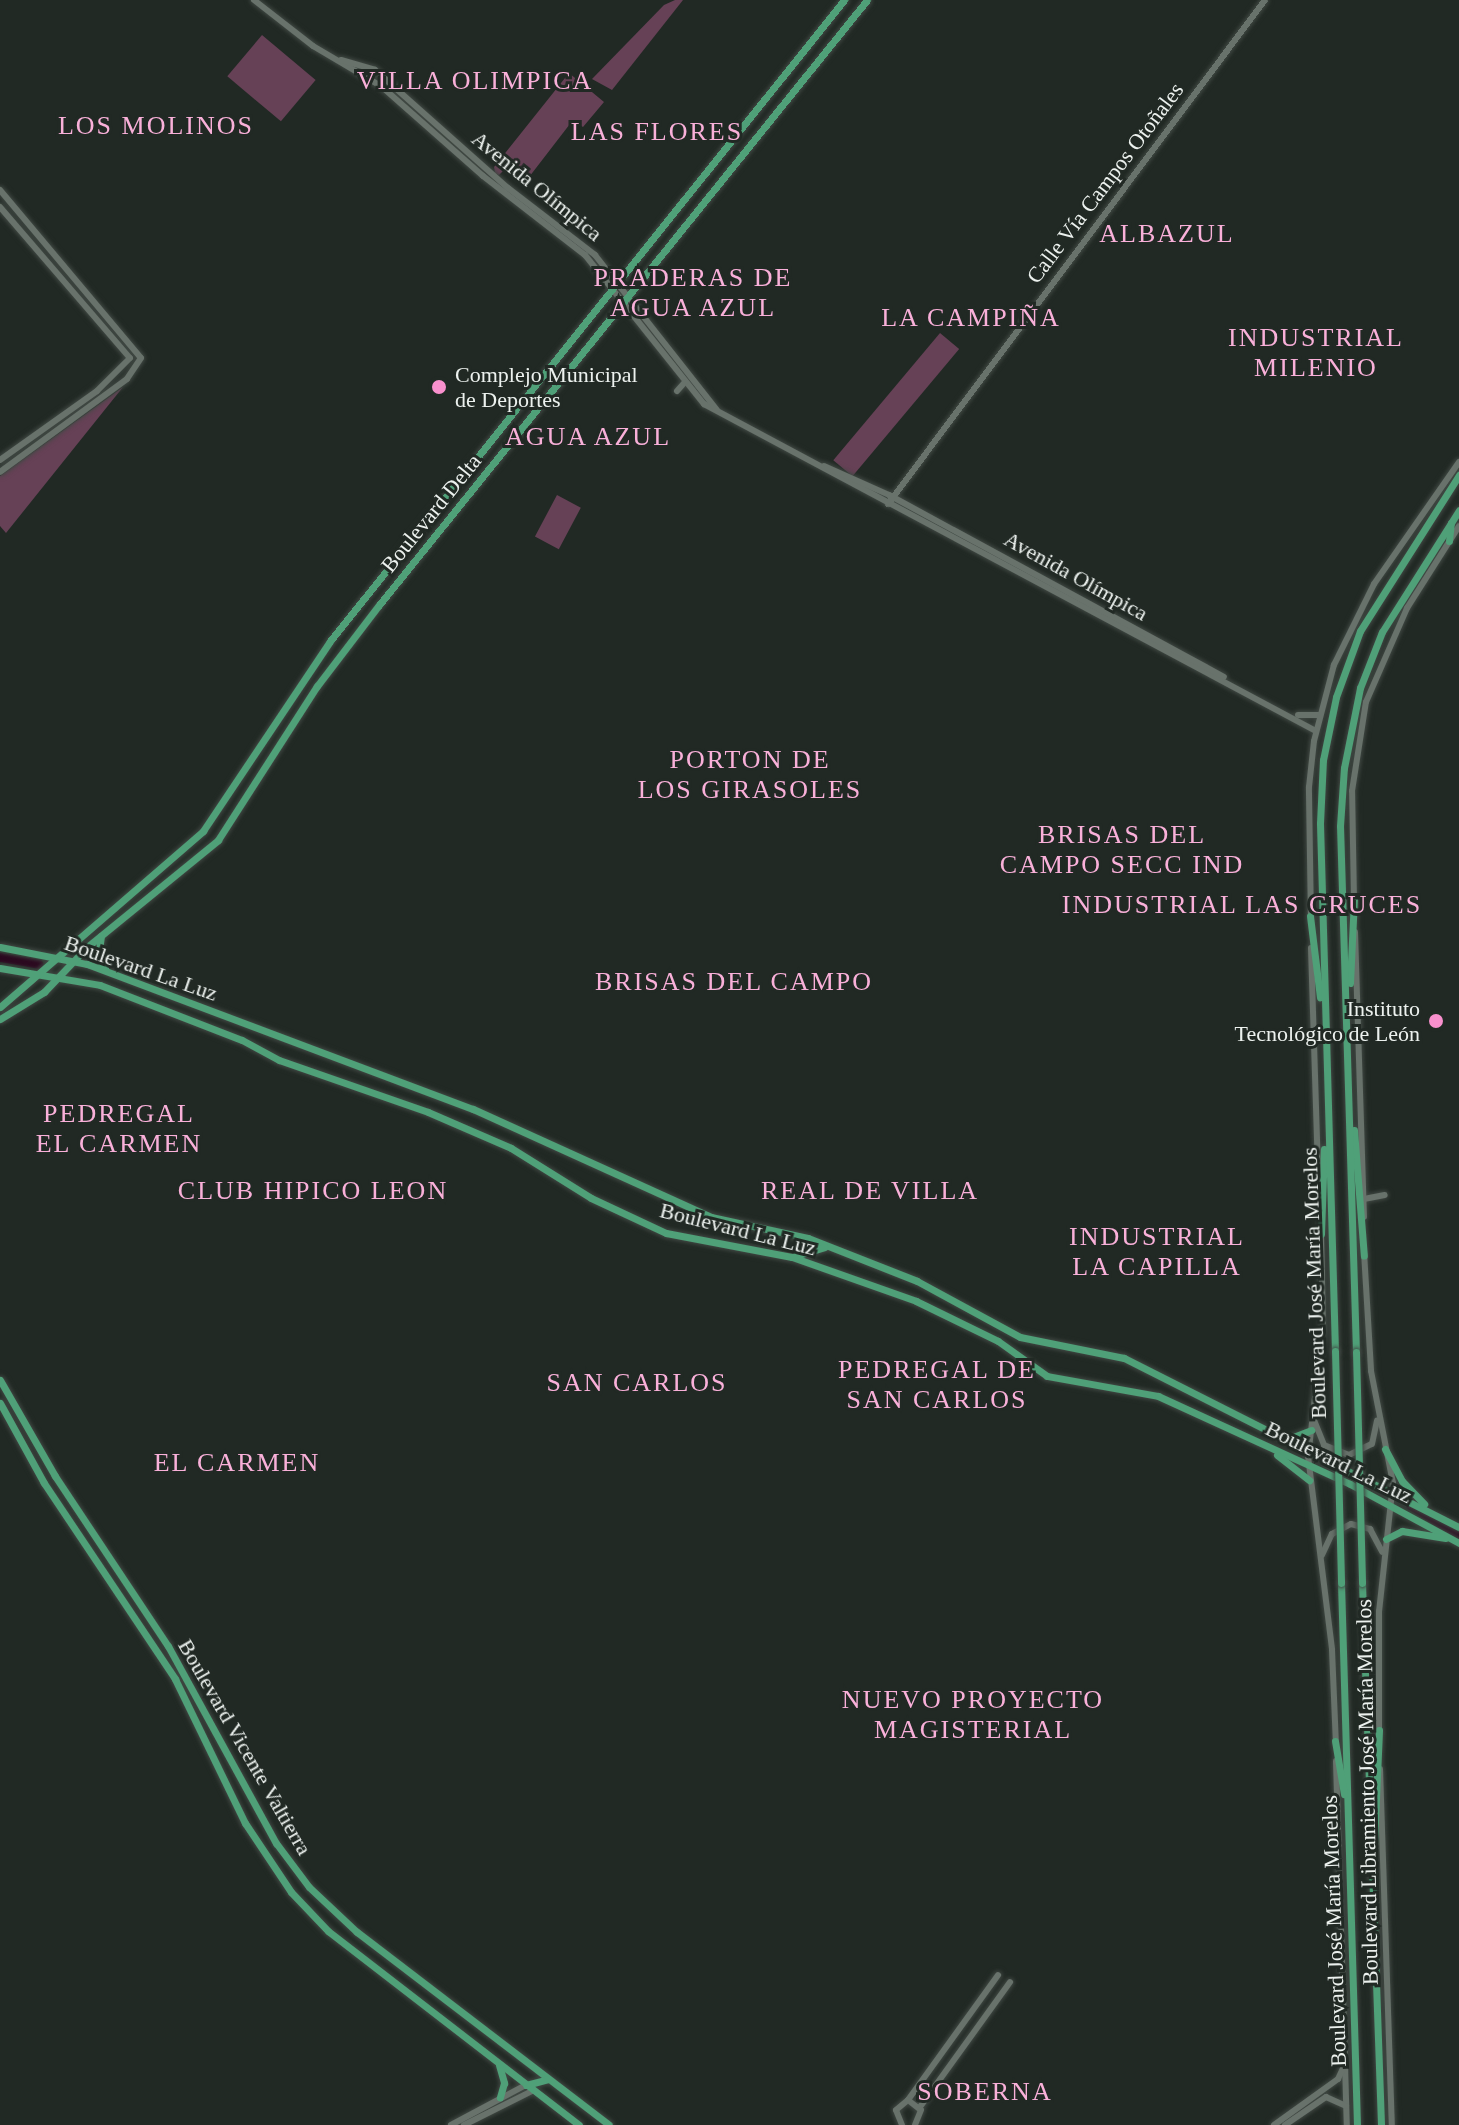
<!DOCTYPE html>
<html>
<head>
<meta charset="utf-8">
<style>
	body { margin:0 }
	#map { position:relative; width:1459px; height:2125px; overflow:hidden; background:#212924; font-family:"Times New Roman",serif }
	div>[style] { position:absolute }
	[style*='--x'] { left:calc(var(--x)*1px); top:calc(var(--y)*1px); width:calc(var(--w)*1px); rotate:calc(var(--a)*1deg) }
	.green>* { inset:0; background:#664156; transform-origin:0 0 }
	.river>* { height:9px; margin:-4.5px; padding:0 4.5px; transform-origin:4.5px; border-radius:4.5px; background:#2b081f }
	.roads { filter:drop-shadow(0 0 2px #404843) drop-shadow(0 0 2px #404843) }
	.minor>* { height:6px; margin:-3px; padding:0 3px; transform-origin:3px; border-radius:3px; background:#68726b }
	.major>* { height:7px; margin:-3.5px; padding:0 3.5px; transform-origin:3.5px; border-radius:3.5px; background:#4fa078 }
	.bridges { filter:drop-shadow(0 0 2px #404843) drop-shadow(0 0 2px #404843) }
	.major-bridge>* { height:7px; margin:-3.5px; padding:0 3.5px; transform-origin:3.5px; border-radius:3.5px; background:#4fa078 }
	.dots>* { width:22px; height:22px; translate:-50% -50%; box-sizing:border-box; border:4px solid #212924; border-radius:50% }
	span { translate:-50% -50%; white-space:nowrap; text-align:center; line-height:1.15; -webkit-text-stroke:6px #212924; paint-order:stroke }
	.street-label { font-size:22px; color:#ecf1ee }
	.poi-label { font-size:22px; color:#ecf1ee }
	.left { translate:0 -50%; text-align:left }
	.right { translate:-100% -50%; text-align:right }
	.quarter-label { font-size:26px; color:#f9b0d9; letter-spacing:2px }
</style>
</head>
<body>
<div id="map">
	<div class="green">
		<i style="clip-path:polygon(675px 0,683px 0,612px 90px,592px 79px,664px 5px)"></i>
		<i style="left:262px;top:35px;width:70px;height:54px;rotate:40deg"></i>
		<i style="clip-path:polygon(569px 73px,604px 102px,583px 127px,573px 120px,526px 181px,507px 167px,499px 175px,495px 173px,494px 167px)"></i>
		<i style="left:940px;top:333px;width:25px;height:166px;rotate:40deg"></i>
		<i style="clip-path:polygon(123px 387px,6px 533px,0 526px,0 476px)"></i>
		<i style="left:557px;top:495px;width:27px;height:47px;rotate:28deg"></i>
	</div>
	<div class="river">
		<i style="--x:0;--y:957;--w:39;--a:10"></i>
		<i style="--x:1410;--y:1505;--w:57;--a:31.5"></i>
	</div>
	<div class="roads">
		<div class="minor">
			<i style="--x:254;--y:0;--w:75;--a:37.9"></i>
			<i style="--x:313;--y:46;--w:79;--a:30.5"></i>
			<i style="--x:381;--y:86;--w:136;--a:41.4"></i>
			<i style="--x:483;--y:176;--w:129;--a:37.8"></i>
			<i style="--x:585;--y:255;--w:191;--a:51.4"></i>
			<i style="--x:704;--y:404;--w:694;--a:28.12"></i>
			<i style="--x:341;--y:60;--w:35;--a:16"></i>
			<i style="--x:375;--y:70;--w:178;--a:41.6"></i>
			<i style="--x:508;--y:188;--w:110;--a:37.6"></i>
			<i style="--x:595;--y:255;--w:197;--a:51.8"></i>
			<i style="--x:0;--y:190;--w:219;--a:50"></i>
			<i style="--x:141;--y:358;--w:25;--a:124"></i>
			<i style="--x:127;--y:379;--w:157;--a:143.8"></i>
			<i style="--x:0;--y:207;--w:199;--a:49.3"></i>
			<i style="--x:130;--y:358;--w:47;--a:135"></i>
			<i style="--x:97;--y:391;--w:119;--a:144.6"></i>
			<i style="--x:677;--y:391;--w:12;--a:-48"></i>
			<i style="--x:824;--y:466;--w:71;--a:24"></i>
			<i style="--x:889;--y:495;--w:381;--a:28.5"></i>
			<i style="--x:888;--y:504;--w:629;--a:-53.2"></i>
			<i style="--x:1298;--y:715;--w:22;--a:0"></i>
			<i style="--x:1354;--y:901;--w:110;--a:-91"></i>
			<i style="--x:1352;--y:791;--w:90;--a:-81.1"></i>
			<i style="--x:1366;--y:702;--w:103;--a:-66.4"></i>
			<i style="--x:1407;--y:608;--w:97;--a:-57.6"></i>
			<i style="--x:1311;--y:921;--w:134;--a:-90.9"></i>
			<i style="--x:1309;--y:787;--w:46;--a:-83.8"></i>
			<i style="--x:1314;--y:741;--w:79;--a:-75.3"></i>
			<i style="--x:1334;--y:665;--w:90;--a:-63.7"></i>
			<i style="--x:1374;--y:584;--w:149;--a:-55.1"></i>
			<i style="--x:1355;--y:932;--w:285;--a:88.2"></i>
			<i style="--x:1311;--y:948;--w:252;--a:88.2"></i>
			<i style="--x:1364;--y:1199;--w:21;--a:-11"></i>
			<i style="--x:1321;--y:1232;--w:97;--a:88.8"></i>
			<i style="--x:1323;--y:1329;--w:128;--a:96.7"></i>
			<i style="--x:1308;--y:1456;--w:195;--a:82.9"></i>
			<i style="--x:1332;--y:1650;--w:96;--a:87.6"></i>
			<i style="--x:1364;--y:1252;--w:119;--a:86.6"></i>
			<i style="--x:1371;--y:1371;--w:114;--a:78.9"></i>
			<i style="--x:1393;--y:1483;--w:129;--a:96.2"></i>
			<i style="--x:1379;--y:1611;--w:123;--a:90"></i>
			<i style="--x:1314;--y:1420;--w:27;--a:68"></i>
			<i style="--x:1324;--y:1445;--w:27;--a:22"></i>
			<i style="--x:1349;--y:1455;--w:25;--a:-26"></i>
			<i style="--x:1372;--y:1444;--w:24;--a:-78"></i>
			<i style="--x:1322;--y:1555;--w:23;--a:-65"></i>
			<i style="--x:1332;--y:1534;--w:21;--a:-28"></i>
			<i style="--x:1351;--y:1524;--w:20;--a:15"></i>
			<i style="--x:1370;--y:1529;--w:26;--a:62"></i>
			<i style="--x:1336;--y:1761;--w:364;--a:88.3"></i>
			<i style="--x:1380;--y:1769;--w:356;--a:88.1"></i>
			<i style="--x:908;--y:2100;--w:154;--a:-54.2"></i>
			<i style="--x:920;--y:2107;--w:154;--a:-54.2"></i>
			<i style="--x:451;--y:2125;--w:85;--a:-28.1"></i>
			<i style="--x:464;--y:2125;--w:78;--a:-26.6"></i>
			<i style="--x:902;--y:2125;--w:16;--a:-112"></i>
			<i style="--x:896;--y:2110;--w:16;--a:-40"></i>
			<i style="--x:908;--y:2100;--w:16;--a:38"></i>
			<i style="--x:921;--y:2110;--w:16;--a:112"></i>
			<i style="--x:1274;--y:2125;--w:79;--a:-35.7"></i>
			<i style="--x:1338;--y:2079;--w:14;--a:-65"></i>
			<i style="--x:1285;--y:2125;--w:50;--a:-34.3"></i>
			<i style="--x:1326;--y:2097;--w:22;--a:24"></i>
		</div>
		<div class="major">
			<i style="--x:1449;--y:541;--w:18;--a:-84"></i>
			<i style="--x:1310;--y:916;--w:82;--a:83"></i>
			<i style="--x:101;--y:936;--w:22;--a:98"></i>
			<i style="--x:98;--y:958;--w:12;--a:55"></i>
			<i style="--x:0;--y:947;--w:89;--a:11.1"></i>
			<i style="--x:87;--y:964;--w:412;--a:20.6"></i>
			<i style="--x:473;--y:1109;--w:261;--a:24.4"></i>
			<i style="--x:711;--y:1217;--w:99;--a:12.2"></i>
			<i style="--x:808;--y:1238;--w:117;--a:21.5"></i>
			<i style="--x:917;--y:1281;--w:117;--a:28.5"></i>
			<i style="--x:1020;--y:1337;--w:106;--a:11.4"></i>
			<i style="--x:1124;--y:1358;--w:375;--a:26.8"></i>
			<i style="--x:0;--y:968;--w:101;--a:9.6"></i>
			<i style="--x:100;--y:985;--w:152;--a:21.2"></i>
			<i style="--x:242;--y:1040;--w:42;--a:28.4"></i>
			<i style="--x:279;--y:1060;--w:158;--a:19.2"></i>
			<i style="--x:428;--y:1112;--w:90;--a:23.4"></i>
			<i style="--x:511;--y:1148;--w:94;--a:32"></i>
			<i style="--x:591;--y:1198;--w:83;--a:25"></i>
			<i style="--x:666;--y:1233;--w:128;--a:10.8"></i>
			<i style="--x:792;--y:1257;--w:132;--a:19.5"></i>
			<i style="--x:916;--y:1301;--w:91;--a:26"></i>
			<i style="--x:998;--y:1341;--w:60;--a:35.5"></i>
			<i style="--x:1047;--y:1376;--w:113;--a:10.2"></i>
			<i style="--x:1158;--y:1396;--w:211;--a:24.6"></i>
			<i style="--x:1350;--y:1484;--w:124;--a:28.4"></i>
			<i style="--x:1350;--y:983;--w:84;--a:-87.3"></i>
			<i style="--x:0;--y:1007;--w:269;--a:-40.9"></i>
			<i style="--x:203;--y:831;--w:229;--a:-56.2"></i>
			<i style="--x:330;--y:641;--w:822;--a:-51.27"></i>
			<i style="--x:0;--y:1019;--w:52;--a:-31.5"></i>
			<i style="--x:44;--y:992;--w:62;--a:-46.3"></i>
			<i style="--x:87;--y:947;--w:169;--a:-39.2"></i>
			<i style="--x:218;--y:840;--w:183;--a:-57.3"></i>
			<i style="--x:317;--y:686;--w:102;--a:-52.6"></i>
			<i style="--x:379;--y:605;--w:777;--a:-51.11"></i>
			<i style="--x:1354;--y:1130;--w:126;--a:85.5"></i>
			<i style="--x:1321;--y:1234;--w:85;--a:-88"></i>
			<i style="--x:792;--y:1257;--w:34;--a:-17"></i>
			<i style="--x:1335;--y:1351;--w:528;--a:-91.63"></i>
			<i style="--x:1320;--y:823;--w:63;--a:-87.3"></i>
			<i style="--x:1323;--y:760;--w:64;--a:-78.3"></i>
			<i style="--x:1336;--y:697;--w:70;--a:-70"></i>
			<i style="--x:1360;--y:631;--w:185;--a:-57.6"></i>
			<i style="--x:1356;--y:1352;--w:526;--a:-91.74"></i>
			<i style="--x:1340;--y:826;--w:58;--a:-86.1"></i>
			<i style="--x:1344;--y:768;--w:82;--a:-78.7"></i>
			<i style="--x:1360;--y:688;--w:60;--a:-68.6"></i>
			<i style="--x:1382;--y:632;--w:144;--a:-57.7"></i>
			<i style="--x:0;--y:1380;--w:111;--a:60.2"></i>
			<i style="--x:55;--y:1476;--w:204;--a:56.4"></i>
			<i style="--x:168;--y:1646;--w:225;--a:61.3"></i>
			<i style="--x:276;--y:1843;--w:55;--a:53.1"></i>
			<i style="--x:309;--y:1887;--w:66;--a:43.2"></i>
			<i style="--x:357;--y:1932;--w:317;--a:37.4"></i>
			<i style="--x:0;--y:1403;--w:91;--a:61.2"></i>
			<i style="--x:44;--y:1483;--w:236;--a:56.2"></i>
			<i style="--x:175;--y:1679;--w:160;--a:64.1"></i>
			<i style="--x:245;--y:1823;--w:83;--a:56.3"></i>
			<i style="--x:291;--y:1892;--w:54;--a:46.5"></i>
			<i style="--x:328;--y:1931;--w:317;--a:37.7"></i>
			<i style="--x:1288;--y:1439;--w:25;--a:-21"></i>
			<i style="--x:1385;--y:1449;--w:36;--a:62"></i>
			<i style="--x:1402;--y:1481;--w:32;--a:46"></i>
			<i style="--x:1277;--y:1455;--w:41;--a:38"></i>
			<i style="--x:1386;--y:1539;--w:18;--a:-27"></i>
			<i style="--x:1402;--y:1531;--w:44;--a:9.2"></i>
			<i style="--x:1341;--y:1583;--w:542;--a:88.31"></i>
			<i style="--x:1362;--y:1583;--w:542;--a:87.99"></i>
			<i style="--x:1335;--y:1741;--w:54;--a:80.4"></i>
			<i style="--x:1374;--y:1845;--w:115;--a:-87.5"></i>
			<i style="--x:499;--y:2065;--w:19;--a:74"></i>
			<i style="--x:504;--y:2083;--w:15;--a:106"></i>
			<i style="--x:526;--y:2085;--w:23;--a:-15"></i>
		</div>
	</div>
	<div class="bridges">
		<div class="major-bridge">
			<i style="--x:1335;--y:1351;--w:232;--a:88.5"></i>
			<i style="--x:1356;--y:1352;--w:231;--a:88.5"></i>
		</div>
	</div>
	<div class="dots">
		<i style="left:439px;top:387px;background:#f890cd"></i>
		<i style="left:1436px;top:1021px;background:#f890cd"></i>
	</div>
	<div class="street-label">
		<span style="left:1105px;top:183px;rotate:-53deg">Calle Vía Campos Otoñales</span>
		<span style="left:537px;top:186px;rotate:39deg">Avenida Olímpica</span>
		<span style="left:431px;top:513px;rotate:-51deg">Boulevard Delta</span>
		<span style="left:1076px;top:576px;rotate:29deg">Avenida Olímpica</span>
		<span style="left:141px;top:968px;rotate:19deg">Boulevard La Luz</span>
		<span style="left:738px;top:1229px;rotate:14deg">Boulevard La Luz</span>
		<span style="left:1314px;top:1283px;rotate:-92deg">Boulevard José María Morelos</span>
		<span style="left:1339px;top:1462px;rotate:26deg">Boulevard La Luz</span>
		<span style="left:245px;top:1747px;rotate:60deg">Boulevard Vicente Valtierra</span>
		<span style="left:1367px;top:1792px;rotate:-91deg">Boulevard Libramiento José María Morelos</span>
		<span style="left:1334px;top:1931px;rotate:-92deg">Boulevard José María Morelos</span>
	</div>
	<div class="poi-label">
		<span class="left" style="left:455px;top:387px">Complejo Municipal<br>de Deportes</span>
		<span class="right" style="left:1420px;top:1021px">Instituto<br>Tecnológico de León</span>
	</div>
	<div class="quarter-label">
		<span style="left:475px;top:81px">VILLA OLIMPICA</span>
		<span style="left:156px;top:126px">LOS MOLINOS</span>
		<span style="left:657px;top:132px">LAS FLORES</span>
		<span style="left:1167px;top:234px">ALBAZUL</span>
		<span style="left:693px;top:293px">PRADERAS DE<br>AGUA AZUL</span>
		<span style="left:971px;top:318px">LA CAMPIÑA</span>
		<span style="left:1316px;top:353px">INDUSTRIAL<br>MILENIO</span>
		<span style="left:588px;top:437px">AGUA AZUL</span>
		<span style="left:750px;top:775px">PORTON DE<br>LOS GIRASOLES</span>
		<span style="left:1122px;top:850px">BRISAS DEL<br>CAMPO SECC IND</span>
		<span style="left:1242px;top:905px">INDUSTRIAL LAS CRUCES</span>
		<span style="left:734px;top:982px">BRISAS DEL CAMPO</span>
		<span style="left:119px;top:1129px">PEDREGAL<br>EL CARMEN</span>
		<span style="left:313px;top:1191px">CLUB HIPICO LEON</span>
		<span style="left:870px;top:1191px">REAL DE VILLA</span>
		<span style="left:1157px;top:1252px">INDUSTRIAL<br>LA CAPILLA</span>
		<span style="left:937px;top:1385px">PEDREGAL DE<br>SAN CARLOS</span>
		<span style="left:637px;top:1383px">SAN CARLOS</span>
		<span style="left:237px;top:1463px">EL CARMEN</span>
		<span style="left:973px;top:1715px">NUEVO PROYECTO<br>MAGISTERIAL</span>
		<span style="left:985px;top:2092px">SOBERNA</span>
	</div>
</div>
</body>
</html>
